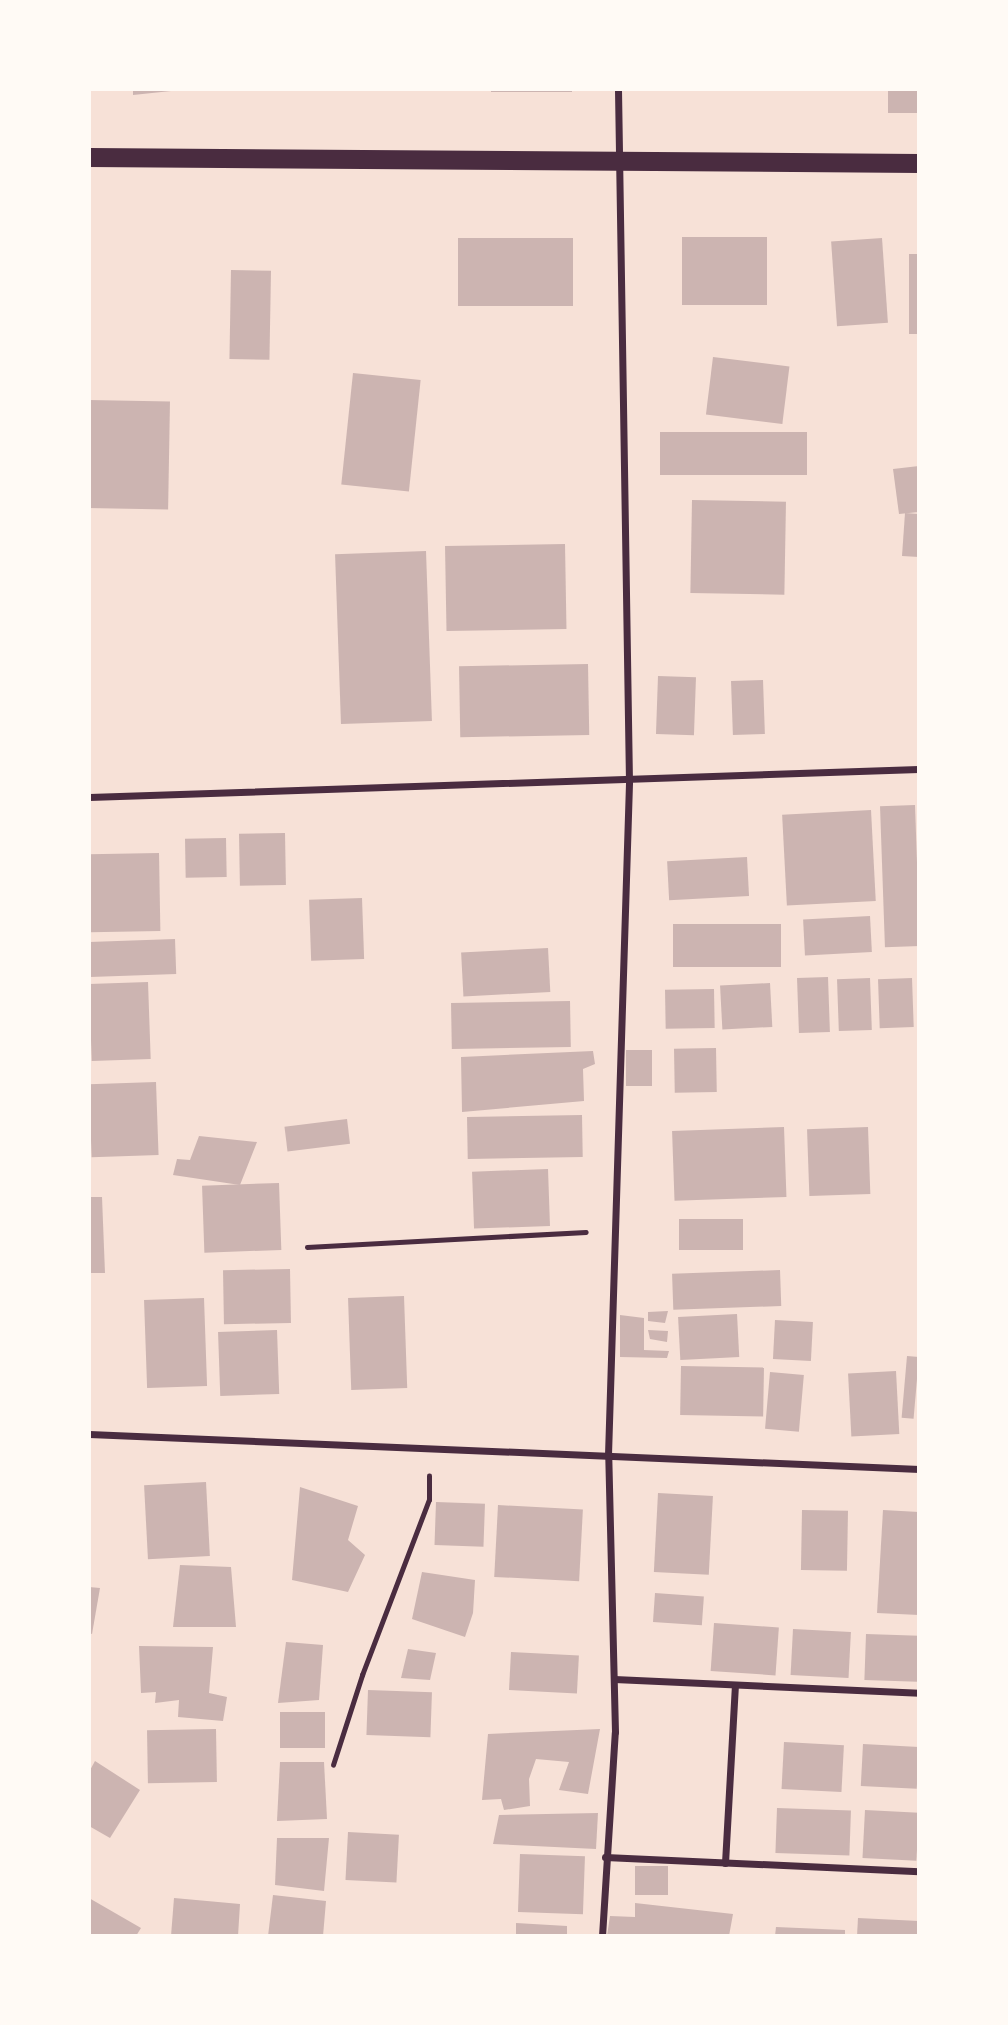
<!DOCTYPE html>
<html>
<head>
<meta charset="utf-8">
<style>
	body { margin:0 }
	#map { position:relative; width:1008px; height:2025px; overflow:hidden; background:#f7e1d7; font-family:Overpass,sans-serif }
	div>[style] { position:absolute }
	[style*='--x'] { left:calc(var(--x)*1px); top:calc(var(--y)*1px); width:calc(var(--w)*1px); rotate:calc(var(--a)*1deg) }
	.building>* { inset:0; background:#ccb4b1; transform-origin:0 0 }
	.path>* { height:4.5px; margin:-2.25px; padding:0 2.25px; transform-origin:2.25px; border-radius:2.25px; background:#4a2c40 }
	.minor>* { height:7px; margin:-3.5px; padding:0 3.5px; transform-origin:3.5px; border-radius:3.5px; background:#4a2c40 }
	.trunk>* { height:19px; margin:-9.5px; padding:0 9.5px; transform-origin:9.5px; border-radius:9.5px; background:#4a2c40 }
	span { translate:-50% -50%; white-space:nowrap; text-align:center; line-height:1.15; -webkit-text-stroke:6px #fffaf5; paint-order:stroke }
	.frame { position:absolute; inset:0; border:91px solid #fffaf5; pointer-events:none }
</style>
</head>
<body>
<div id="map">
	<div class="building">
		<i style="clip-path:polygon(133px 89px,171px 89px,171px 91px,133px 95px)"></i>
		<i style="left:491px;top:89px;width:81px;height:3px"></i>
		<i style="left:888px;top:89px;width:31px;height:24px"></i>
		<i style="left:682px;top:237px;width:85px;height:68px"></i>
		<i style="left:458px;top:238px;width:115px;height:68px"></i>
		<i style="left:882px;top:238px;width:85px;height:51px;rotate:86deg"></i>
		<i style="left:909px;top:254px;width:10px;height:80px"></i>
		<i style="left:231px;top:270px;width:40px;height:89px;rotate:1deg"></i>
		<i style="left:713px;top:357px;width:77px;height:58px;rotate:7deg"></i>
		<i style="left:353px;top:373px;width:68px;height:112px;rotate:6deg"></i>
		<i style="left:89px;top:400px;width:81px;height:108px;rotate:1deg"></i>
		<i style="left:807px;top:432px;width:43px;height:147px;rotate:90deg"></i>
		<i style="clip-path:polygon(919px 466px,919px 512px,899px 514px,893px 469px)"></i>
		<i style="left:692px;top:500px;width:94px;height:93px;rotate:1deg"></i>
		<i style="clip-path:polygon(905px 513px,919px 514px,919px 557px,902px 556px)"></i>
		<i style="left:565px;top:544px;width:85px;height:120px;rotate:89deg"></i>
		<i style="left:426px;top:551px;width:170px;height:91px;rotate:88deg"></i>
		<i style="left:588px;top:664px;width:71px;height:129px;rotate:89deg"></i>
		<i style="left:658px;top:676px;width:38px;height:58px;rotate:2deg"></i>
		<i style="left:763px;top:680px;width:54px;height:32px;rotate:88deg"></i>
		<i style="left:915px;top:805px;width:141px;height:35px;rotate:88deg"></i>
		<i style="left:871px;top:810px;width:91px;height:89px;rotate:87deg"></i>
		<i style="left:285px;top:833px;width:52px;height:46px;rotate:89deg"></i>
		<i style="left:226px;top:838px;width:39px;height:41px;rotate:89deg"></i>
		<i style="left:159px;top:853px;width:78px;height:70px;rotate:89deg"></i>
		<i style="left:747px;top:857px;width:39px;height:80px;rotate:87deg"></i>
		<i style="left:362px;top:898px;width:61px;height:53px;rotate:88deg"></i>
		<i style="left:870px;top:916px;width:36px;height:67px;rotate:87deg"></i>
		<i style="left:781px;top:924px;width:43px;height:108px;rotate:90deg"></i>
		<i style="left:175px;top:939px;width:35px;height:86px;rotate:88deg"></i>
		<i style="left:548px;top:948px;width:44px;height:87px;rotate:87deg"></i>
		<i style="left:828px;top:977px;width:55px;height:31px;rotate:88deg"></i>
		<i style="left:870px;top:978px;width:52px;height:33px;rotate:88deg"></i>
		<i style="left:912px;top:978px;width:49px;height:34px;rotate:88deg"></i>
		<i style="left:148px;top:982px;width:77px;height:59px;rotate:88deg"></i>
		<i style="left:770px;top:983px;width:44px;height:50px;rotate:87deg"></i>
		<i style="left:714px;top:989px;width:39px;height:49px;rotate:89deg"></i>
		<i style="left:570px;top:1001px;width:46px;height:119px;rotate:89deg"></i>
		<i style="left:716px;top:1048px;width:44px;height:42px;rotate:89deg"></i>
		<i style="left:626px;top:1050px;width:26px;height:36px"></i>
		<i style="clip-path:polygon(593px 1051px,595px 1064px,583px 1069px,584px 1101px,462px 1112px,461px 1057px)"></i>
		<i style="left:156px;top:1082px;width:73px;height:67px;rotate:88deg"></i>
		<i style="left:582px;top:1115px;width:42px;height:115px;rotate:89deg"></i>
		<i style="left:347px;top:1119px;width:25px;height:63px;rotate:83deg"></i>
		<i style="left:784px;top:1127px;width:70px;height:112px;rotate:88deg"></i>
		<i style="left:868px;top:1127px;width:67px;height:61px;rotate:88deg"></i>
		<i style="clip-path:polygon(199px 1136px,257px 1142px,240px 1185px,173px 1175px,177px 1159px,190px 1160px)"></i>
		<i style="left:548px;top:1169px;width:57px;height:76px;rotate:88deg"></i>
		<i style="left:279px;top:1183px;width:67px;height:77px;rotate:88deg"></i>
		<i style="clip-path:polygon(89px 1197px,102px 1197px,105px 1273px,89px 1273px)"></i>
		<i style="left:743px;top:1219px;width:31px;height:64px;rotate:90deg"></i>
		<i style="left:290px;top:1269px;width:54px;height:67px;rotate:89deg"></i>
		<i style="left:780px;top:1270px;width:36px;height:108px;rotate:88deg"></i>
		<i style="left:404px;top:1296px;width:92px;height:56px;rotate:88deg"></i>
		<i style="left:204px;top:1298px;width:88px;height:60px;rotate:88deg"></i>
		<i style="clip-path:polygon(668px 1311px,665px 1323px,648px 1321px,648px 1312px)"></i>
		<i style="left:737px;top:1314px;width:43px;height:59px;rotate:87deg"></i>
		<i style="clip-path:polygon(620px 1315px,644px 1318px,644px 1350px,669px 1351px,667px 1358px,620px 1357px)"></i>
		<i style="left:775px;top:1320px;width:38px;height:39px;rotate:3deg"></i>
		<i style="left:277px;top:1330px;width:64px;height:59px;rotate:88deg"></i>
		<i style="clip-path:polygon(648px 1330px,668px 1331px,667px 1342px,650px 1339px)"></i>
		<i style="left:907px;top:1356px;width:12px;height:62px;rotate:5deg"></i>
		<i style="left:681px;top:1366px;width:83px;height:49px;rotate:1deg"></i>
		<i style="left:896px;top:1371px;width:63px;height:48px;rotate:87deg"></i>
		<i style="left:770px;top:1372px;width:34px;height:57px;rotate:5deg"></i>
		<i style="left:206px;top:1482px;width:74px;height:62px;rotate:87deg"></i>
		<i style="clip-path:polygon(300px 1487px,358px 1506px,348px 1540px,365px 1555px,348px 1592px,292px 1580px)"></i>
		<i style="left:658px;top:1493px;width:55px;height:79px;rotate:3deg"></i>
		<i style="left:436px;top:1502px;width:49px;height:43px;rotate:2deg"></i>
		<i style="left:498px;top:1505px;width:85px;height:72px;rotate:3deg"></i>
		<i style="left:802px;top:1510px;width:46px;height:60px;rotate:1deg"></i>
		<i style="clip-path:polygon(883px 1510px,919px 1512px,919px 1615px,877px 1613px)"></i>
		<i style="clip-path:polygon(180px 1565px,231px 1567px,236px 1627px,173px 1627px)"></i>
		<i style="clip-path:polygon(422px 1572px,475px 1580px,473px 1613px,465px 1637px,412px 1619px)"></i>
		<i style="clip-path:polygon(89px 1587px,100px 1588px,92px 1634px,89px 1633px)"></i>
		<i style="left:655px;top:1593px;width:49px;height:29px;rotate:4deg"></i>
		<i style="left:714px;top:1623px;width:65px;height:48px;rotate:4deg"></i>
		<i style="left:793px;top:1629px;width:58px;height:46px;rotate:3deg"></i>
		<i style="left:866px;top:1634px;width:53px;height:46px;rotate:2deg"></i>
		<i style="clip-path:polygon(286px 1642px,323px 1645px,319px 1700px,278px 1703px)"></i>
		<i style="clip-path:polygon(139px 1646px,213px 1647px,209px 1693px,227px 1697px,223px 1721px,178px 1717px,179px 1700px,155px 1703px,156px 1692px,141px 1693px)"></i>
		<i style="clip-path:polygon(408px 1649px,436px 1653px,430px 1680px,401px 1678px)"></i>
		<i style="left:511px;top:1652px;width:68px;height:38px;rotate:3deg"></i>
		<i style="left:368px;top:1690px;width:64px;height:45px;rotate:2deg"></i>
		<i style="left:280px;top:1712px;width:45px;height:36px"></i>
		<i style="left:216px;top:1729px;width:53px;height:69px;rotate:89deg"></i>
		<i style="clip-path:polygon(600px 1729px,588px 1794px,559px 1790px,569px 1762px,536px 1759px,529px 1779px,530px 1806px,504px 1810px,501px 1799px,482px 1800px,488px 1734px)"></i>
		<i style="left:784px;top:1742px;width:60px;height:47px;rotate:3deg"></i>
		<i style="left:863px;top:1744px;width:56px;height:42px;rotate:3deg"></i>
		<i style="clip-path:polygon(95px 1761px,140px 1790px,110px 1838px,89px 1826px,89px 1772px)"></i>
		<i style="clip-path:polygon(280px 1762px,324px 1762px,327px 1819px,277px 1821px)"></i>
		<i style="left:777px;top:1808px;width:74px;height:45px;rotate:2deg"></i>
		<i style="left:865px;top:1810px;width:54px;height:48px;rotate:3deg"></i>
		<i style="clip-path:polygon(598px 1813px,596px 1849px,493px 1844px,499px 1815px)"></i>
		<i style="left:348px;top:1832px;width:51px;height:48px;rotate:3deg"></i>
		<i style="clip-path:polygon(277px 1838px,329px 1838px,324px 1891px,275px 1885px)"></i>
		<i style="left:520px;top:1854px;width:65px;height:58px;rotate:2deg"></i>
		<i style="left:635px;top:1866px;width:33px;height:29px"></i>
		<i style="clip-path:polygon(273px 1895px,326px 1901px,323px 1936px,268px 1936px)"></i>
		<i style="clip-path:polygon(89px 1898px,141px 1928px,136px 1936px,89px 1936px)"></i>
		<i style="clip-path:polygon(174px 1898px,240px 1904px,238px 1936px,171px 1936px)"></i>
		<i style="clip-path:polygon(635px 1903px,733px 1914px,729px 1936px,607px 1936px,610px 1916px,635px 1917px)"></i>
		<i style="clip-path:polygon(858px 1918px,919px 1921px,919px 1936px,857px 1936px)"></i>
		<i style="clip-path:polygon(516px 1923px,567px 1926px,567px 1936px,516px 1936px)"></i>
		<i style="clip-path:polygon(776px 1927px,845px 1930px,845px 1936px,775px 1936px)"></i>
	</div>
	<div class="path">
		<i style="--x:307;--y:1247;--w:279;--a:-3.1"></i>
		<i style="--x:333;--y:1765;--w:95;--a:-72.1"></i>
		<i style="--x:362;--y:1675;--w:187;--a:-69.1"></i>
		<i style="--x:429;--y:1500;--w:24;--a:-90"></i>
	</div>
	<div class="minor">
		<i style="--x:89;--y:797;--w:830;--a:-1.93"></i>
		<i style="--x:89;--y:1434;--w:831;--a:2.41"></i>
		<i style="--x:614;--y:1679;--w:305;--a:2.6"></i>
		<i style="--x:605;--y:1857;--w:314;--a:2.6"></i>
		<i style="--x:725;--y:1863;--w:177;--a:-86.8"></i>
		<i style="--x:602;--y:1936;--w:204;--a:-86.4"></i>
		<i style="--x:615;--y:1732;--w:277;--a:-91.4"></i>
		<i style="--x:608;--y:1455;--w:673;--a:-88.21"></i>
		<i style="--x:629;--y:782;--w:693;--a:-90.91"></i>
	</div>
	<div class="trunk">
		<i style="--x:89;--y:157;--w:830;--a:0.41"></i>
	</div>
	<div class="frame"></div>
</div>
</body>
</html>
